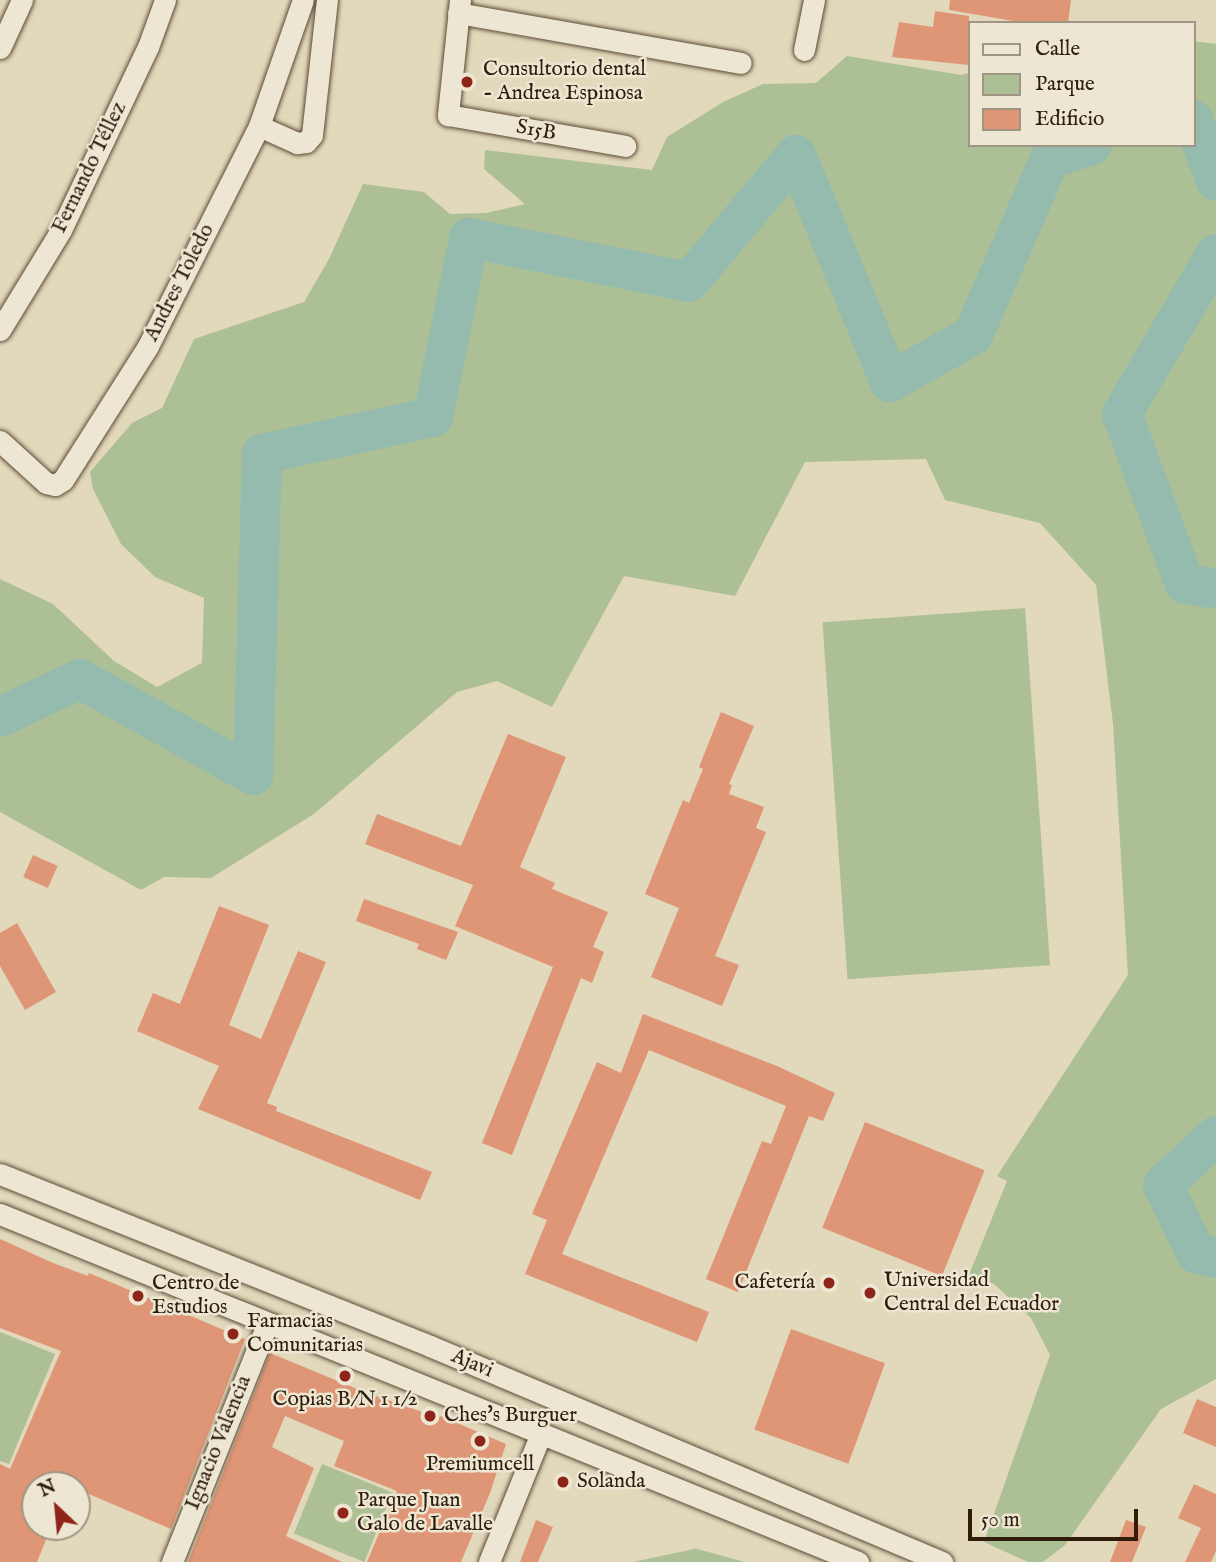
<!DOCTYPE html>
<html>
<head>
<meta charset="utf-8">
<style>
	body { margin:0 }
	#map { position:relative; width:1216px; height:1562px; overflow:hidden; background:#e2d8bb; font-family:"IM FELL English",serif }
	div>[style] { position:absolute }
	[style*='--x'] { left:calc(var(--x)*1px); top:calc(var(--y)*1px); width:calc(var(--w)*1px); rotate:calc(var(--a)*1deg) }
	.green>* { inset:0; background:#adc095; transform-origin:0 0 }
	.river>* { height:40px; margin:-20px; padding:0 20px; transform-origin:20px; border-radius:20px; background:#95baae }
	.building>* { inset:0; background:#de9677; transform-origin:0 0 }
	.roads { filter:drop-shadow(0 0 2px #5c4b37) drop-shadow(0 0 2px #5c4b37) }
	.minor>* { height:21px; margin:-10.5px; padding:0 10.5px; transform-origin:10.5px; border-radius:10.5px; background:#ece6d3 }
	.dots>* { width:19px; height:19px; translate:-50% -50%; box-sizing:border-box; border:4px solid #ece6d3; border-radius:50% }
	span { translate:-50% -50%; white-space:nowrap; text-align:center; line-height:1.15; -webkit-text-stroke:5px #ece6d3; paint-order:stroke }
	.poi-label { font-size:21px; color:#2f1c0b }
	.left { translate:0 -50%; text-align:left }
	.right { translate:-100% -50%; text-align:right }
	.street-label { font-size:21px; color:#2f1c0b }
	.legend { position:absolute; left:968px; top:21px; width:228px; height:126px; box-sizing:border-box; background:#ece6d3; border:2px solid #a09583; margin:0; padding:9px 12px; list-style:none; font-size:21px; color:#2f1c0b }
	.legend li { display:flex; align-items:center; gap:14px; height:35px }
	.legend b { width:35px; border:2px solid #a09583 }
	.north { position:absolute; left:21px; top:1471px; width:70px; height:70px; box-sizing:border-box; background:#ece6d3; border:2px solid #a09583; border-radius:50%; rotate:334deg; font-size:19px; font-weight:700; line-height:28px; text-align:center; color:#2f1c0b }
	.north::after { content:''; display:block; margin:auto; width:24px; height:32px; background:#8f2418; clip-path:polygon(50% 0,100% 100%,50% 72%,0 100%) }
	.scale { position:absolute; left:968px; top:1509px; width:170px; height:32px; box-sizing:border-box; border:4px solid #2f1c0b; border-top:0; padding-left:9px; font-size:21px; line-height:24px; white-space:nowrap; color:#2f1c0b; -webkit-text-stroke:5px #ece6d3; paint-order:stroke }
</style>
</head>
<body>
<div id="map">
	<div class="green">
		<i style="clip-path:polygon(1193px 41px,1216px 44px,1216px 1379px,1161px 1409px,1065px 1545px,1043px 1562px,1028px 1562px,984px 1542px,1050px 1355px,1031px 1318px,994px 1284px,969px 1275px,1007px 1181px,997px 1176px,1128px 975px,1113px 724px,1096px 585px,1040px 523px,945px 500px,926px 459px,805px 462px,735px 596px,624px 576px,552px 707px,497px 681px,457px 692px,314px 814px,211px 878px,164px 877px,141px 890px,0 812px,0 579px,53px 604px,114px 661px,157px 687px,202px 663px,204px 598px,155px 577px,121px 544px,93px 489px,90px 472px,132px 423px,162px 408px,194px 339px,304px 302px,329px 259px,363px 184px,424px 192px,450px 214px,486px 213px,525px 204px,484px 169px,485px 150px,652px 170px,667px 137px,723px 102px,763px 84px,816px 83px,847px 56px,961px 75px,969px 73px,969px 145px,1193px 145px)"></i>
		<i style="left:1025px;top:608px;width:358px;height:203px;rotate:86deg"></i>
		<i style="clip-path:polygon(0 1332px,55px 1354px,9px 1464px,0 1461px)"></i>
		<i style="left:322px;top:1464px;width:76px;height:75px;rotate:22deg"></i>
		<i style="clip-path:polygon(694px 1548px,745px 1562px,633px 1562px,694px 1549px)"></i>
	</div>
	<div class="river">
		<i style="--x:1193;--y:120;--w:65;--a:69.3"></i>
		<i style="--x:1216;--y:254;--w:186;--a:120.4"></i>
		<i style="--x:1122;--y:414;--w:181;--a:69.7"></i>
		<i style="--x:1185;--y:584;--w:31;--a:9"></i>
		<i style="--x:0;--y:717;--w:89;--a:-25.4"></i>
		<i style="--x:80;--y:679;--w:198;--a:29"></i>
		<i style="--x:253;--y:775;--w:321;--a:-88.4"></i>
		<i style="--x:262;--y:454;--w:175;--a:-12.2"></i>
		<i style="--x:433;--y:417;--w:183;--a:-78.6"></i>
		<i style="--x:469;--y:238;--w:224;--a:11.3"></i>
		<i style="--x:689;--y:282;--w:166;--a:-49.9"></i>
		<i style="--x:796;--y:155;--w:246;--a:67.5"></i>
		<i style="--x:890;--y:382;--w:95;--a:-29.5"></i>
		<i style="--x:973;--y:335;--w:192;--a:-66.4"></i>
		<i style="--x:1050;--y:159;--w:44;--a:-18.4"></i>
		<i style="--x:1216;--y:1136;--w:72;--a:137.2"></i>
		<i style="--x:1163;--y:1185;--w:76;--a:64.1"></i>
		<i style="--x:1196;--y:1253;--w:21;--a:14"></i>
	</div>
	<div class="building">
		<i style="clip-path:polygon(950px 0,1071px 0,1068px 23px,1025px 23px,949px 10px)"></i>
		<i style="clip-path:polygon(935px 11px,969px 16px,969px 65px,892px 57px,899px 22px,933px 27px)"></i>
		<i style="clip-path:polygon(721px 712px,754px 726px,729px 784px,732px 785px,729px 794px,764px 807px,756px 828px,766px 832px,715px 956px,739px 965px,722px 1006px,651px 977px,679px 908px,645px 894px,683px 800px,689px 803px,703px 769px,699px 767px)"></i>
		<i style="clip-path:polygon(508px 734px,566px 757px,520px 867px,555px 883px,552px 889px,608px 912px,593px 947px,604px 952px,592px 983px,581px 978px,512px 1155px,482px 1143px,553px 967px,455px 926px,473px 885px,365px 844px,377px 814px,461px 846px)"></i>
		<i style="left:33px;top:855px;width:27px;height:24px;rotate:24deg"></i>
		<i style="clip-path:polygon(364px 899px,458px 932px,446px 960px,417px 949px,419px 944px,356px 921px)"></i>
		<i style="clip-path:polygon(219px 906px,269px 925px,229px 1025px,261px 1039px,298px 951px,326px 962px,267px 1103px,277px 1107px,276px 1111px,432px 1172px,420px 1200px,198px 1109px,219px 1066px,137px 1031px,153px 993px,180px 1004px)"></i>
		<i style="clip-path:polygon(17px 923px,56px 992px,25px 1010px,0 966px,0 933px)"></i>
		<i style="clip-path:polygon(643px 1014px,777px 1066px,835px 1093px,823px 1121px,809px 1116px,738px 1292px,706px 1279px,762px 1141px,771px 1144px,786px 1106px,649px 1050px,562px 1254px,709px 1312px,697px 1342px,525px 1274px,547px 1220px,532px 1214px,597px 1062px,621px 1073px)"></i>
		<i style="left:865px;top:1122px;width:129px;height:114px;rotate:22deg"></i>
		<i style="clip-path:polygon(0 1239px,53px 1263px,88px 1276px,89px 1273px,245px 1339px,171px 1529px,77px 1489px,77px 1485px,35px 1485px,35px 1527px,51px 1527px,37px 1562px,0 1562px,0 1464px,10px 1469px,61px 1351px,0 1328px)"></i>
		<i style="left:791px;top:1329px;width:100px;height:107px;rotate:20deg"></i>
		<i style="clip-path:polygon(270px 1353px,362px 1391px,428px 1414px,429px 1411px,506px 1444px,490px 1493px,461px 1562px,367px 1562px,397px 1491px,334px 1466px,344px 1441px,285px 1416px,272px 1447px,314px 1468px,286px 1536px,342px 1562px,188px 1562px)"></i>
		<i style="clip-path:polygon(1197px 1399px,1216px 1407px,1216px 1447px,1183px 1433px)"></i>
		<i style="clip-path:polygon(1194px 1484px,1216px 1494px,1216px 1551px,1211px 1562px,1185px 1562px,1201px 1528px,1178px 1518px)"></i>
		<i style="clip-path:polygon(536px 1520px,553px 1527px,538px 1562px,520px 1562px)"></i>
		<i style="clip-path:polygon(1126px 1520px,1146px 1527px,1132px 1562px,1110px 1562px)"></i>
	</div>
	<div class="roads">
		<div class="minor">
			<i style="--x:460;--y:0;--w:116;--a:96"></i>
			<i style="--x:448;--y:115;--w:180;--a:9.9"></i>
			<i style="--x:458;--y:13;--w:287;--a:10"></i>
			<i style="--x:0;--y:48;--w:53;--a:-65.4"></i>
			<i style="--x:804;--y:50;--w:51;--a:-78.7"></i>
			<i style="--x:259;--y:126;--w:42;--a:24.1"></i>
			<i style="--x:297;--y:143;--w:9;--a:-6"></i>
			<i style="--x:306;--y:142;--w:9;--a:-49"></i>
			<i style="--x:312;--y:135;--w:136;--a:-83.7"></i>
			<i style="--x:0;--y:330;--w:117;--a:-58.6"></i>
			<i style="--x:61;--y:230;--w:203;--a:-64.6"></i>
			<i style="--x:148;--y:47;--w:50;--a:-70.1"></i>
			<i style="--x:0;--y:441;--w:62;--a:42.4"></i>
			<i style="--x:46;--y:483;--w:9;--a:13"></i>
			<i style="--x:55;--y:485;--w:9;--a:-32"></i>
			<i style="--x:63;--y:480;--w:159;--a:-57.6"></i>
			<i style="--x:148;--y:346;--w:246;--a:-63.2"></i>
			<i style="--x:259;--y:126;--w:133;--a:-70.8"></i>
			<i style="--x:0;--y:1174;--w:463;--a:21.8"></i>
			<i style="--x:430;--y:1346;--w:556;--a:22.87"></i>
			<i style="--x:0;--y:1214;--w:926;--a:22.08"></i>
			<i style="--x:172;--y:1562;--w:256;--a:-68.2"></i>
			<i style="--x:489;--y:1562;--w:139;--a:-68"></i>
		</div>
	</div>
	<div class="dots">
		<i style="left:467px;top:82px;background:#8f2418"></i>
		<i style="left:829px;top:1283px;background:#8f2418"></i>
		<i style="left:870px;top:1293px;background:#8f2418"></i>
		<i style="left:138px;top:1296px;background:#8f2418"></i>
		<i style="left:233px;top:1334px;background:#8f2418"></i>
		<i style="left:345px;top:1376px;background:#8f2418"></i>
		<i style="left:430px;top:1416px;background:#8f2418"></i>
		<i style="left:480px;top:1441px;background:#8f2418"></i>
		<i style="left:563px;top:1482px;background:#8f2418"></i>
		<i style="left:343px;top:1513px;background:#8f2418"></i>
	</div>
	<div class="poi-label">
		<span class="left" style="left:483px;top:82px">Consultorio dental<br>- Andrea Espinosa</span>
		<span class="left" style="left:884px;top:1293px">Universidad<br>Central del Ecuador</span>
		<span class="right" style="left:815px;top:1283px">Cafetería</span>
		<span class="left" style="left:152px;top:1296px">Centro de<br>Estudios</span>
		<span class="left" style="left:247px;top:1334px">Farmacias<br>Comunitarias</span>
		<span style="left:345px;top:1400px">Copias B/N 1 1/2</span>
		<span class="left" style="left:444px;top:1416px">Ches's Burguer</span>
		<span style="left:480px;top:1465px">Premiumcell</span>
		<span class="left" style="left:577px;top:1482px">Solanda</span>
		<span class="left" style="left:357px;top:1513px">Parque Juan<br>Galo de Lavalle</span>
	</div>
	<div class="street-label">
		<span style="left:536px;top:131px;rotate:10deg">S15B</span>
		<span style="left:90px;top:168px;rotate:-64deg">Fernando Téllez</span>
		<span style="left:180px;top:283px;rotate:-63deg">Andres Toledo</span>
		<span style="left:472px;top:1364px;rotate:23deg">Ajavi</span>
		<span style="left:219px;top:1443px;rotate:-68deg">Ignacio Valencia</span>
	</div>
	<ul class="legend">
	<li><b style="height:9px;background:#ece6d3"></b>Calle</li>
	<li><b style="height:19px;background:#adc095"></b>Parque</li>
	<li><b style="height:19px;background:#de9677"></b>Edificio</li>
	</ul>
	<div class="north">N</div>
	<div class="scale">50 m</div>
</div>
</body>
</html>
